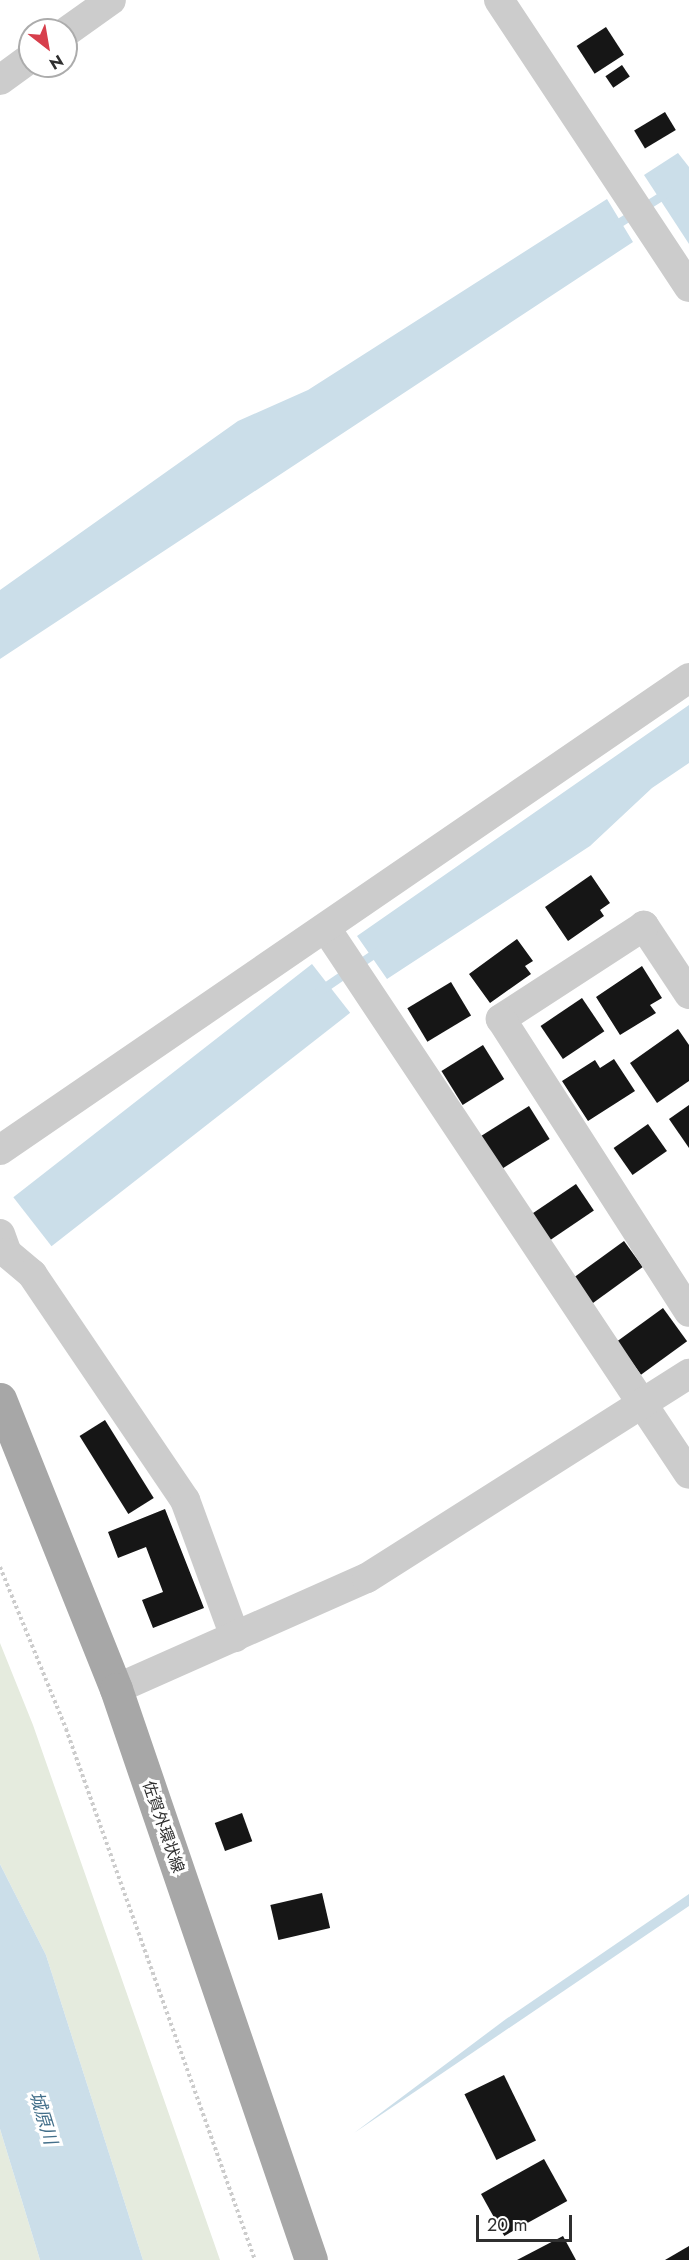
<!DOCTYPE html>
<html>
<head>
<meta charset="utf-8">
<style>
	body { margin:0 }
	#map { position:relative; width:689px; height:2260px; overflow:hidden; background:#fff; font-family:Jost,"Noto Sans JP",sans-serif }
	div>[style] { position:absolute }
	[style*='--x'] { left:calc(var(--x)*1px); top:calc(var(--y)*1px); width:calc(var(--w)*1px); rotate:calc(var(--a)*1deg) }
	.green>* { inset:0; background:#e5ebde }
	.water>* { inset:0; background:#cbdee9; transform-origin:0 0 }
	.stream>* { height:9px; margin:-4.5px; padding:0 4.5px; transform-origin:4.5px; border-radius:4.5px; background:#cbdee9 }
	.building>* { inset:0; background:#161616; transform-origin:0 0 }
	.path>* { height:4px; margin-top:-2px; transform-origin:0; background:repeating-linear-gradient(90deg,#ccc 0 3px,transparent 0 6px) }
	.street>* { height:30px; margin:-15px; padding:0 15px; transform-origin:15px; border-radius:15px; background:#ccc }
	.primary>* { height:33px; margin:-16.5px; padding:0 16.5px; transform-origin:16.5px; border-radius:16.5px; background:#a7a7a7 }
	span { translate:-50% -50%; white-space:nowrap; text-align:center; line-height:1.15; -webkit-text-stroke:6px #fff; paint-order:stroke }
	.street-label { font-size:16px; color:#2f2f2f }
	.water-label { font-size:18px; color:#436f8a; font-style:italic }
	.north { position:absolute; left:18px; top:18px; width:60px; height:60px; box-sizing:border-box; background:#fff; border:2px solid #acacac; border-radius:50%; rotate:149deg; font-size:16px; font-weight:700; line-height:24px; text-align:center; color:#2f2f2f }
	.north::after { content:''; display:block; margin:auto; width:21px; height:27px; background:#d73f4c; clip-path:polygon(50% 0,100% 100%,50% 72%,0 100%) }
	.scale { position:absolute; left:476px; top:2215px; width:96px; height:27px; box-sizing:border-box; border:3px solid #2f2f2f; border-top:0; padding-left:8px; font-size:18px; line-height:21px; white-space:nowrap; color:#2f2f2f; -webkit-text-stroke:4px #fff; paint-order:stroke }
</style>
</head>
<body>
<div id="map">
	<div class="green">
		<i style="clip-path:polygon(0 1643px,33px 1725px,220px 2260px,143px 2260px,46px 1955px,0 1864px)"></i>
		<i style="clip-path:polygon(0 2129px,40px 2260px,0 2260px)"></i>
	</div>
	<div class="water">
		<i style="clip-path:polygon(678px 153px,689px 167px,689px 244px,644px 175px)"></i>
		<i style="clip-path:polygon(607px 199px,633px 242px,0 659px,0 590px,238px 421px,308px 390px)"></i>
		<i style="clip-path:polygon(689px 705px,689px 763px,652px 788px,590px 846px,387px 979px,357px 936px)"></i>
		<i style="left:312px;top:964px;width:62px;height:379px;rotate:52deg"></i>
		<i style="clip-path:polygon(0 1864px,46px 1955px,143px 2260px,40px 2260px,0 2129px)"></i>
		<i style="clip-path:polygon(689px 1894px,689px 1906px,354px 2133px,506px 2019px)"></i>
	</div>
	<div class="stream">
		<i style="--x:612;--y:227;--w:67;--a:-32.3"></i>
		<i style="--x:319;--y:991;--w:73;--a:-34.3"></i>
	</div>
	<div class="building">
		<i style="left:606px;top:27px;width:33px;height:35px;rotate:57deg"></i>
		<i style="left:622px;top:65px;width:14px;height:20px;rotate:56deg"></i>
		<i style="left:665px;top:112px;width:21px;height:36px;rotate:59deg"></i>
		<i style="clip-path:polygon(591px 875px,610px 903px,600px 910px,604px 916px,568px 941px,545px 907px)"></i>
		<i style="clip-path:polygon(517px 939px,533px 961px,525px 966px,531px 974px,490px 1003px,469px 974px)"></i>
		<i style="clip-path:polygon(642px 966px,662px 998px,650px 1005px,656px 1013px,620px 1035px,596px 997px)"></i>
		<i style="left:451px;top:982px;width:39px;height:51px;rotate:59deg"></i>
		<i style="left:582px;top:998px;width:40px;height:50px;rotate:56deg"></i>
		<i style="clip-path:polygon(678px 1029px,689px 1045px,689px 1081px,657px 1103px,630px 1063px)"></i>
		<i style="left:483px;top:1045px;width:40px;height:49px;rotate:58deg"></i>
		<i style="clip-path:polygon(614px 1059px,635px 1091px,588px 1121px,562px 1081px,595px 1060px,600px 1068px)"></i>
		<i style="clip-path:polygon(689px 1105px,689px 1148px,669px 1119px)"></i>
		<i style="left:529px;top:1106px;width:39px;height:57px;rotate:58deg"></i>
		<i style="left:648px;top:1124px;width:33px;height:42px;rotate:55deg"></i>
		<i style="left:576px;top:1184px;width:32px;height:53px;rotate:56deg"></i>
		<i style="left:624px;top:1241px;width:32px;height:62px;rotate:54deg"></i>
		<i style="left:663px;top:1308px;width:41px;height:57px;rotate:54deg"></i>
		<i style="left:105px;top:1420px;width:92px;height:30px;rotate:58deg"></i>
		<i style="clip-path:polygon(165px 1509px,204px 1608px,153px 1628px,142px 1600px,163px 1592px,146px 1547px,118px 1558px,108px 1532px)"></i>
		<i style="left:242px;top:1813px;width:30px;height:29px;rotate:70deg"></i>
		<i style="left:322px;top:1893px;width:36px;height:53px;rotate:77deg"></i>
		<i style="left:504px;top:2075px;width:73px;height:44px;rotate:64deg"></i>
		<i style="left:544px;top:2159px;width:48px;height:72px;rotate:61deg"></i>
		<i style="clip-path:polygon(563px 2236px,576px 2260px,517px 2260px)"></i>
		<i style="clip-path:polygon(689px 2246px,689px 2260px,665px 2260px)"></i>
	</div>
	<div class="path">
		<i style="--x:0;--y:1567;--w:175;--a:67.8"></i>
		<i style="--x:66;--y:1729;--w:564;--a:70.41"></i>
	</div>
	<div class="street">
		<i style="--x:499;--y:0;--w:344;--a:56.5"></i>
		<i style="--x:66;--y:32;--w:55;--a:-35.4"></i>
		<i style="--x:0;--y:80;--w:37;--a:-36"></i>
		<i style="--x:327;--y:930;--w:653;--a:56.36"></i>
		<i style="--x:689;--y:994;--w:82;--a:-123.5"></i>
		<i style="--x:644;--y:926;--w:171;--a:147"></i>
		<i style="--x:501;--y:1019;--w:348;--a:57.3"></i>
		<i style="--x:0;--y:1150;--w:835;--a:-34.41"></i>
		<i style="--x:0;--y:1234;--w:20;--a:70"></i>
		<i style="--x:7;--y:1253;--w:33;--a:40"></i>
		<i style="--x:32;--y:1274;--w:273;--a:55.9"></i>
		<i style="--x:185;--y:1500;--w:146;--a:69.9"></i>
		<i style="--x:116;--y:1689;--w:274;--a:-23.9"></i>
		<i style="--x:367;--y:1578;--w:381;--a:-32.4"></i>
	</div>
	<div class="primary">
		<i style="--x:0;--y:1399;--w:312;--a:68.2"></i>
		<i style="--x:116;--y:1689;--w:603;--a:71.14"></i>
	</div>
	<div class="street-label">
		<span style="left:163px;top:1827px;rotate:71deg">佐賀外環状線</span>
	</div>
	<div class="water-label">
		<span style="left:43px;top:2118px;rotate:73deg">城原川</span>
	</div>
	<div class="north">N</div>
	<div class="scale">20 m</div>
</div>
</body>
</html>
